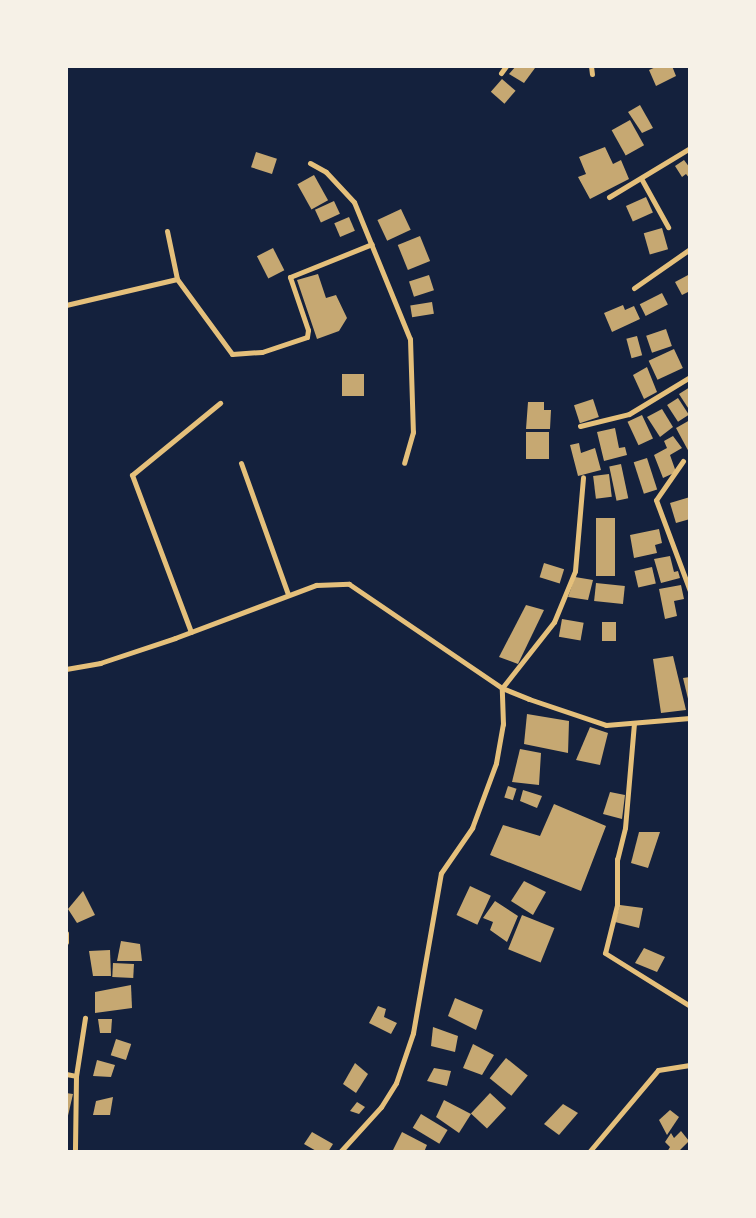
<!DOCTYPE html>
<html>
<head>
<meta charset="utf-8">
<style>
	body { margin:0 }
	#map { position:relative; width:756px; height:1218px; overflow:hidden; background:#14213d; font-family:Helvetica,sans-serif }
	div>[style] { position:absolute }
	[style*='--x'] { left:calc(var(--x)*1px); top:calc(var(--y)*1px); width:calc(var(--w)*1px); rotate:calc(var(--a)*1deg) }
	.building>* { inset:0; background:#c6a872; transform-origin:0 0 }
	.minor>* { height:5px; margin:-2.5px; padding:0 2.5px; transform-origin:2.5px; border-radius:2.5px; background:#e5c07b }
	span { translate:-50% -50%; white-space:nowrap; text-align:center; line-height:1.15; -webkit-text-stroke:5px #f6f1e7; paint-order:stroke }
	.frame { position:absolute; inset:0; border:68px solid #f6f1e7; pointer-events:none }
</style>
</head>
<body>
<div id="map">
	<div class="building">
		<i style="clip-path:polygon(516px 66px,535px 68px,524px 83px,509px 74px)"></i>
		<i style="clip-path:polygon(658px 66px,672px 66px,676px 76px,656px 86px,649px 70px)"></i>
		<i style="left:502px;top:79px;width:18px;height:17px;rotate:41deg"></i>
		<i style="clip-path:polygon(640px 105px,653px 128px,642px 133px,628px 112px)"></i>
		<i style="left:630px;top:120px;width:29px;height:21px;rotate:61deg"></i>
		<i style="clip-path:polygon(605px 147px,613px 164px,621px 160px,629px 179px,590px 199px,578px 177px,586px 174px,579px 157px)"></i>
		<i style="left:256px;top:152px;width:22px;height:16px;rotate:18deg"></i>
		<i style="clip-path:polygon(684px 160px,690px 168px,690px 179px,686px 174px,682px 177px,675px 166px)"></i>
		<i style="left:314px;top:175px;width:29px;height:19px;rotate:61deg"></i>
		<i style="left:646px;top:197px;width:17px;height:22px;rotate:66deg"></i>
		<i style="left:334px;top:201px;width:14px;height:21px;rotate:65deg"></i>
		<i style="left:401px;top:209px;width:23px;height:26px;rotate:65deg"></i>
		<i style="left:349px;top:217px;width:15px;height:16px;rotate:67deg"></i>
		<i style="left:662px;top:228px;width:22px;height:19px;rotate:74deg"></i>
		<i style="left:420px;top:236px;width:27px;height:24px;rotate:68deg"></i>
		<i style="left:273px;top:248px;width:25px;height:18px;rotate:63deg"></i>
		<i style="clip-path:polygon(318px 274px,326px 298px,336px 295px,347px 318px,339px 331px,317px 339px,297px 280px)"></i>
		<i style="clip-path:polygon(690px 274px,690px 291px,682px 295px,675px 282px)"></i>
		<i style="left:429px;top:275px;width:16px;height:21px;rotate:72deg"></i>
		<i style="left:662px;top:293px;width:13px;height:25px;rotate:63deg"></i>
		<i style="left:432px;top:302px;width:12px;height:22px;rotate:81deg"></i>
		<i style="clip-path:polygon(623px 305px,625px 310px,634px 306px,640px 319px,612px 332px,604px 313px)"></i>
		<i style="left:666px;top:329px;width:18px;height:21px;rotate:71deg"></i>
		<i style="left:637px;top:336px;width:20px;height:11px;rotate:75deg"></i>
		<i style="left:674px;top:349px;width:21px;height:28px;rotate:65deg"></i>
		<i style="clip-path:polygon(647px 367px,657px 392px,644px 399px,633px 375px)"></i>
		<i style="left:342px;top:374px;width:22px;height:22px"></i>
		<i style="clip-path:polygon(690px 387px,690px 411px,679px 394px)"></i>
		<i style="left:678px;top:398px;width:20px;height:13px;rotate:57deg"></i>
		<i style="left:593px;top:399px;width:19px;height:20px;rotate:72deg"></i>
		<i style="clip-path:polygon(528px 402px,544px 402px,544px 410px,551px 410px,550px 429px,526px 429px)"></i>
		<i style="clip-path:polygon(662px 409px,673px 427px,660px 437px,647px 417px)"></i>
		<i style="left:642px;top:415px;width:26px;height:16px;rotate:65deg"></i>
		<i style="clip-path:polygon(690px 420px,690px 454px,676px 428px)"></i>
		<i style="clip-path:polygon(615px 428px,619px 448px,625px 447px,627px 455px,604px 461px,597px 432px)"></i>
		<i style="left:526px;top:432px;width:23px;height:27px"></i>
		<i style="clip-path:polygon(673px 436px,682px 448px,670px 455px,676px 472px,663px 478px,654px 455px,667px 448px,664px 441px)"></i>
		<i style="clip-path:polygon(579px 443px,581px 453px,595px 448px,601px 470px,578px 476px,570px 445px)"></i>
		<i style="left:647px;top:458px;width:33px;height:14px;rotate:72deg"></i>
		<i style="left:621px;top:464px;width:35px;height:12px;rotate:78deg"></i>
		<i style="left:609px;top:474px;width:23px;height:16px;rotate:83deg"></i>
		<i style="clip-path:polygon(690px 497px,690px 519px,676px 523px,670px 503px)"></i>
		<i style="left:596px;top:518px;width:19px;height:58px"></i>
		<i style="clip-path:polygon(659px 529px,662px 543px,655px 545px,657px 553px,634px 558px,630px 535px)"></i>
		<i style="clip-path:polygon(670px 556px,674px 572px,678px 571px,680px 578px,661px 583px,654px 559px)"></i>
		<i style="left:544px;top:563px;width:21px;height:15px;rotate:17deg"></i>
		<i style="left:652px;top:567px;width:17px;height:18px;rotate:77deg"></i>
		<i style="clip-path:polygon(575px 577px,593px 580px,588px 600px,568px 597px)"></i>
		<i style="left:596px;top:583px;width:29px;height:18px;rotate:6deg"></i>
		<i style="clip-path:polygon(681px 585px,684px 599px,674px 601px,677px 616px,665px 619px,659px 589px)"></i>
		<i style="clip-path:polygon(526px 605px,544px 610px,518px 664px,499px 657px)"></i>
		<i style="left:562px;top:619px;width:22px;height:18px;rotate:10deg"></i>
		<i style="left:602px;top:622px;width:14px;height:19px"></i>
		<i style="clip-path:polygon(673px 656px,686px 710px,661px 713px,653px 659px)"></i>
		<i style="clip-path:polygon(690px 677px,690px 703px,689px 703px,683px 678px)"></i>
		<i style="clip-path:polygon(527px 714px,569px 721px,568px 753px,524px 744px)"></i>
		<i style="clip-path:polygon(590px 727px,608px 733px,600px 765px,576px 760px)"></i>
		<i style="clip-path:polygon(520px 749px,541px 753px,539px 785px,512px 782px)"></i>
		<i style="left:508px;top:786px;width:9px;height:12px;rotate:18deg"></i>
		<i style="clip-path:polygon(523px 790px,542px 796px,537px 808px,520px 801px)"></i>
		<i style="clip-path:polygon(610px 792px,625px 795px,622px 819px,603px 814px)"></i>
		<i style="clip-path:polygon(554px 804px,606px 826px,581px 891px,490px 855px,503px 825px,540px 836px)"></i>
		<i style="clip-path:polygon(639px 832px,660px 832px,648px 868px,631px 863px)"></i>
		<i style="clip-path:polygon(524px 881px,546px 892px,533px 915px,511px 901px)"></i>
		<i style="left:470px;top:886px;width:23px;height:32px;rotate:25deg"></i>
		<i style="clip-path:polygon(83px 891px,95px 915px,77px 923px,68px 909px)"></i>
		<i style="clip-path:polygon(495px 901px,518px 916px,507px 942px,490px 930px,493px 922px,483px 918px)"></i>
		<i style="clip-path:polygon(620px 905px,643px 908px,639px 928px,615px 922px)"></i>
		<i style="left:522px;top:915px;width:35px;height:37px;rotate:22deg"></i>
		<i style="clip-path:polygon(121px 941px,140px 944px,142px 961px,117px 961px)"></i>
		<i style="clip-path:polygon(644px 948px,665px 957px,657px 972px,635px 963px)"></i>
		<i style="clip-path:polygon(110px 950px,111px 976px,93px 976px,89px 951px)"></i>
		<i style="left:113px;top:963px;width:21px;height:14px;rotate:3deg"></i>
		<i style="clip-path:polygon(131px 985px,132px 1008px,95px 1013px,95px 992px)"></i>
		<i style="clip-path:polygon(455px 998px,483px 1010px,476px 1030px,448px 1016px)"></i>
		<i style="clip-path:polygon(378px 1006px,386px 1009px,384px 1017px,397px 1023px,391px 1034px,369px 1023px)"></i>
		<i style="clip-path:polygon(98px 1019px,112px 1019px,111px 1033px,100px 1033px)"></i>
		<i style="clip-path:polygon(433px 1027px,458px 1036px,455px 1052px,431px 1046px)"></i>
		<i style="left:116px;top:1039px;width:16px;height:17px;rotate:18deg"></i>
		<i style="clip-path:polygon(473px 1044px,494px 1055px,482px 1075px,463px 1068px)"></i>
		<i style="left:506px;top:1058px;width:28px;height:26px;rotate:39deg"></i>
		<i style="clip-path:polygon(97px 1060px,115px 1065px,111px 1077px,93px 1076px)"></i>
		<i style="clip-path:polygon(355px 1063px,368px 1074px,356px 1093px,343px 1084px)"></i>
		<i style="clip-path:polygon(434px 1068px,451px 1071px,447px 1086px,427px 1081px)"></i>
		<i style="clip-path:polygon(66px 1093px,73px 1094px,67px 1120px,66px 1120px)"></i>
		<i style="left:490px;top:1093px;width:22px;height:28px;rotate:43deg"></i>
		<i style="clip-path:polygon(113px 1097px,110px 1115px,93px 1115px,96px 1101px)"></i>
		<i style="clip-path:polygon(444px 1100px,471px 1114px,459px 1133px,436px 1117px)"></i>
		<i style="clip-path:polygon(357px 1102px,365px 1107px,359px 1114px,350px 1111px)"></i>
		<i style="clip-path:polygon(563px 1104px,578px 1113px,559px 1135px,544px 1124px)"></i>
		<i style="clip-path:polygon(670px 1110px,679px 1117px,667px 1135px,659px 1120px)"></i>
		<i style="left:421px;top:1114px;width:31px;height:16px;rotate:31deg"></i>
		<i style="clip-path:polygon(681px 1131px,689px 1141px,678px 1152px,667px 1152px,670px 1147px,665px 1142px,671px 1133px,674px 1138px)"></i>
		<i style="clip-path:polygon(312px 1132px,333px 1144px,328px 1152px,318px 1152px,304px 1144px)"></i>
		<i style="clip-path:polygon(402px 1132px,427px 1145px,424px 1152px,392px 1152px)"></i>
	</div>
	<div class="minor">
		<i style="--x:591;--y:66;--w:8;--a:83"></i>
		<i style="--x:501;--y:73;--w:9;--a:-54"></i>
		<i style="--x:310;--y:163;--w:18;--a:29"></i>
		<i style="--x:326;--y:172;--w:41;--a:47"></i>
		<i style="--x:354;--y:202;--w:148;--a:67.8"></i>
		<i style="--x:410;--y:339;--w:93;--a:88.2"></i>
		<i style="--x:413;--y:432;--w:32;--a:106"></i>
		<i style="--x:642;--y:180;--w:54;--a:61"></i>
		<i style="--x:609;--y:197;--w:95;--a:-31.2"></i>
		<i style="--x:167;--y:231;--w:49;--a:78.2"></i>
		<i style="--x:177;--y:279;--w:93;--a:53.7"></i>
		<i style="--x:232;--y:354;--w:30;--a:-4"></i>
		<i style="--x:262;--y:352;--w:47;--a:-18.4"></i>
		<i style="--x:307;--y:337;--w:7;--a:-82"></i>
		<i style="--x:308;--y:330;--w:56;--a:-108.8"></i>
		<i style="--x:290;--y:277;--w:88;--a:-21.9"></i>
		<i style="--x:634;--y:288;--w:68;--a:-34.9"></i>
		<i style="--x:66;--y:305;--w:114;--a:-13.2"></i>
		<i style="--x:580;--y:426;--w:50;--a:-13.8"></i>
		<i style="--x:629;--y:414;--w:71;--a:-31.2"></i>
		<i style="--x:683;--y:461;--w:47;--a:124.7"></i>
		<i style="--x:656;--y:500;--w:97;--a:69.5"></i>
		<i style="--x:241;--y:463;--w:139;--a:70.3"></i>
		<i style="--x:191;--y:632;--w:168;--a:-110.6"></i>
		<i style="--x:132;--y:475;--w:114;--a:-39.3"></i>
		<i style="--x:66;--y:669;--w:35;--a:-10"></i>
		<i style="--x:100;--y:663;--w:79;--a:-18.4"></i>
		<i style="--x:175;--y:638;--w:151;--a:-20.6"></i>
		<i style="--x:316;--y:585;--w:33;--a:-2"></i>
		<i style="--x:349;--y:584;--w:185;--a:34.2"></i>
		<i style="--x:502;--y:688;--w:29;--a:22"></i>
		<i style="--x:529;--y:699;--w:81;--a:18.7"></i>
		<i style="--x:606;--y:725;--w:84;--a:-4.8"></i>
		<i style="--x:634;--y:723;--w:105;--a:94.9"></i>
		<i style="--x:625;--y:828;--w:32;--a:104"></i>
		<i style="--x:617;--y:859;--w:46;--a:90"></i>
		<i style="--x:617;--y:905;--w:49;--a:104"></i>
		<i style="--x:605;--y:953;--w:100;--a:31.9"></i>
		<i style="--x:66;--y:933;--w:9;--a:90"></i>
		<i style="--x:66;--y:1074;--w:10;--a:11"></i>
		<i style="--x:76;--y:1076;--w:76;--a:90.8"></i>
		<i style="--x:76;--y:1076;--w:59;--a:-81.2"></i>
		<i style="--x:340;--y:1152;--w:61;--a:-47.7"></i>
		<i style="--x:381;--y:1107;--w:28;--a:-58"></i>
		<i style="--x:396;--y:1083;--w:53;--a:-71.2"></i>
		<i style="--x:413;--y:1033;--w:162;--a:-80.1"></i>
		<i style="--x:441;--y:873;--w:55;--a:-55.4"></i>
		<i style="--x:472;--y:828;--w:69;--a:-69.7"></i>
		<i style="--x:496;--y:763;--w:40;--a:-80"></i>
		<i style="--x:503;--y:724;--w:36;--a:-92"></i>
		<i style="--x:502;--y:688;--w:84;--a:-51.8"></i>
		<i style="--x:554;--y:622;--w:55;--a:-67.6"></i>
		<i style="--x:575;--y:571;--w:94;--a:-85.1"></i>
		<i style="--x:589;--y:1152;--w:107;--a:-49.9"></i>
		<i style="--x:658;--y:1070;--w:32;--a:-9"></i>
	</div>
	<div class="frame"></div>
</div>
</body>
</html>
